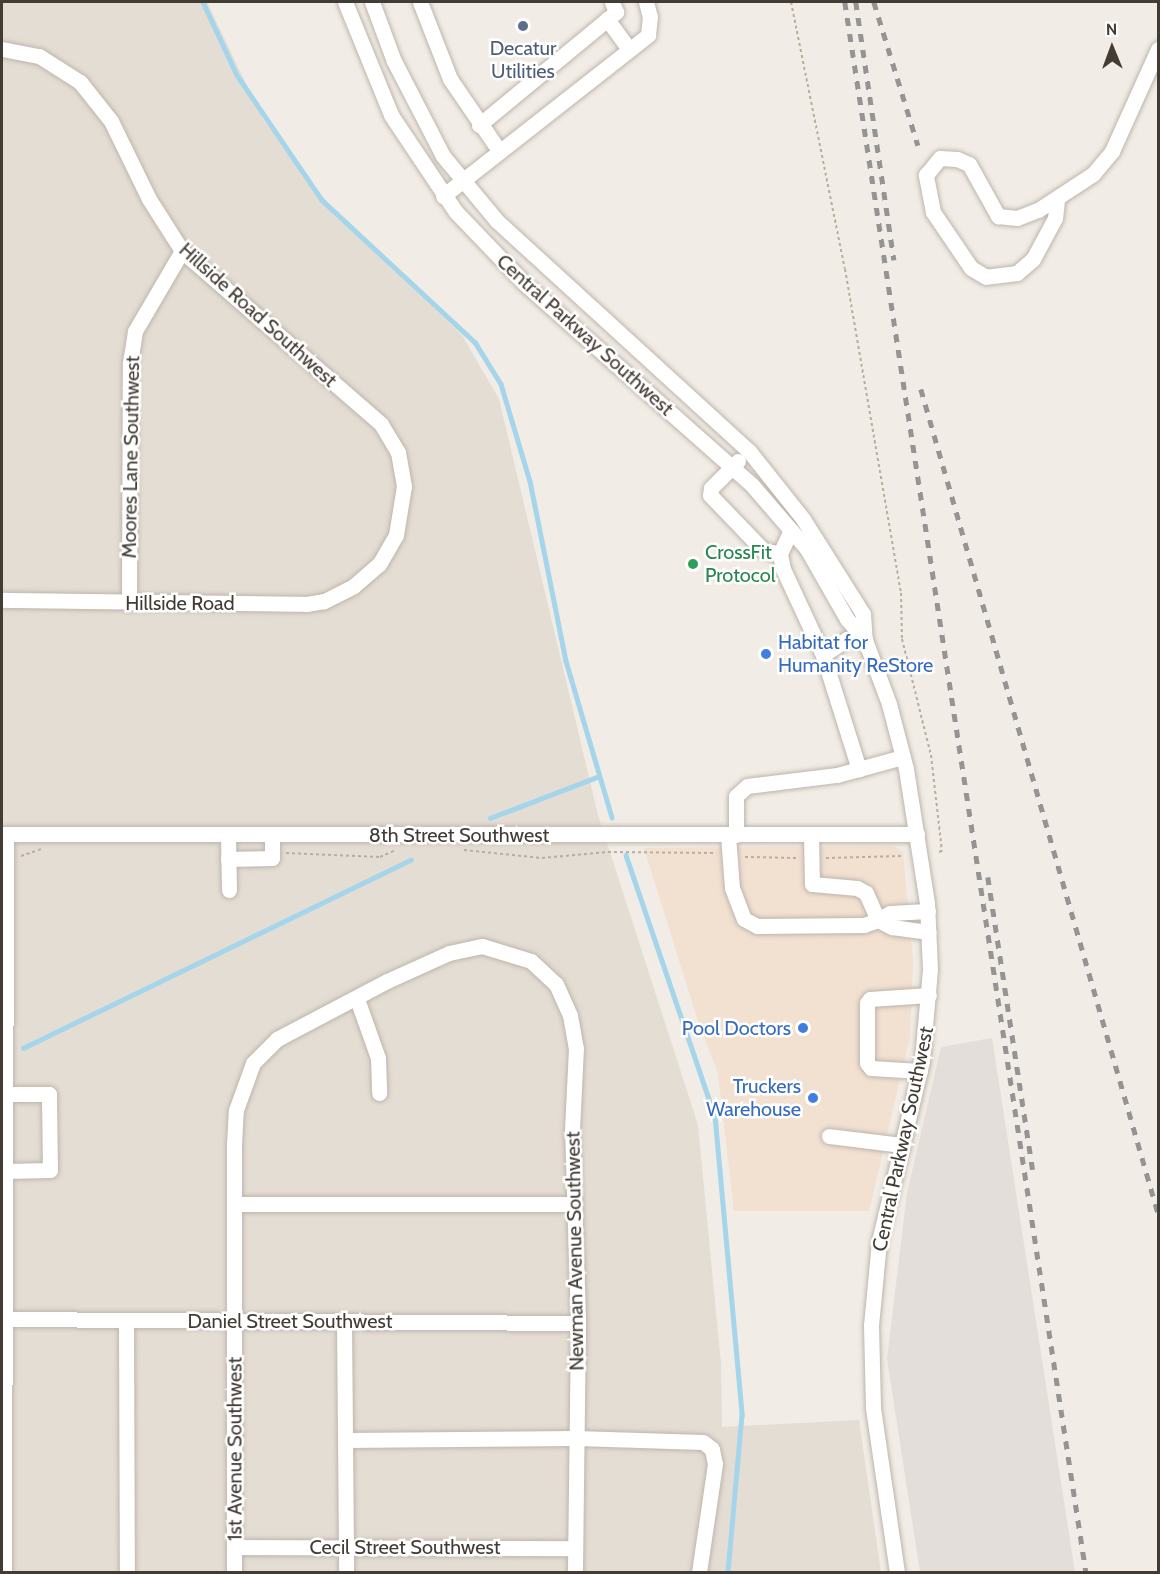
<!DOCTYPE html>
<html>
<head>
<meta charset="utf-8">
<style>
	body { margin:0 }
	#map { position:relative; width:1160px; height:1574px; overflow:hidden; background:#f1ece5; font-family:Cabin,sans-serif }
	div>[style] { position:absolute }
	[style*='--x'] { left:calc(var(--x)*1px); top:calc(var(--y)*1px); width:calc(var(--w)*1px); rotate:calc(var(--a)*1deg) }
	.residential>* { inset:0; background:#e4ddd3 }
	.commercial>* { inset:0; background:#f2e0d1 }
	.industrial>* { inset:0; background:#e3deda }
	.stream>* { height:4.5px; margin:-2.25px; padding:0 2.25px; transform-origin:2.25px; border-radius:2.25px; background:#a5d5ea }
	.path>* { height:2px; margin-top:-1px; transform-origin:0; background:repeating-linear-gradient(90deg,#bcac9b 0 3px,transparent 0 6px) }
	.roads { filter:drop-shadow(0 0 2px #beb5ab) drop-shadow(0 0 2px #beb5ab) }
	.minor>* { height:15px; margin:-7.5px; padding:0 7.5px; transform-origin:7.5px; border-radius:7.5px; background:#fff }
	.rail>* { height:4.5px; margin-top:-2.25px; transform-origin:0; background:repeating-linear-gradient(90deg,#949494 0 8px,transparent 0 16px) }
	.dots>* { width:16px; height:16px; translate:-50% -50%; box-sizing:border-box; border:3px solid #fff; border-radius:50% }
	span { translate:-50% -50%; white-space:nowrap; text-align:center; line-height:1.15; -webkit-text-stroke:5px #fff; paint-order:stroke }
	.service-label { font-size:20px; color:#4e5e75 }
	.street-label { font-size:20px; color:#433c35 }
	.leisure-label { font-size:20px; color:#27864d }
	.left { translate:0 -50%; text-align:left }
	.shop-label { font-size:20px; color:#366cbe }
	.right { translate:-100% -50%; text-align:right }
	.frame { position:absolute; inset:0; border:3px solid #433c35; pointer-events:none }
	.north { position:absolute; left:1082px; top:18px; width:60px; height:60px; -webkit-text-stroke:4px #fff; paint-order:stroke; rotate:359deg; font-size:16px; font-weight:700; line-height:24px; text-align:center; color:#433c35 }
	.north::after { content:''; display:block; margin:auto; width:21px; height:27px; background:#433c35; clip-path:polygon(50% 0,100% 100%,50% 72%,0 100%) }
</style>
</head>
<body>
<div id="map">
	<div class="residential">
		<i style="clip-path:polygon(2px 2px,207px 2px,263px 119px,337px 215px,462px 335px,499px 399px,598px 815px,698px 1125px,721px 1364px,722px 1427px,859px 1420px,881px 1572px,2px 1572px)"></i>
	</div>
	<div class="commercial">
		<i style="clip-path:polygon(893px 846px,903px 852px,913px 961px,910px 1037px,869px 1211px,734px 1211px,718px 1073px,698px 1021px,644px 848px)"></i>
	</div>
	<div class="industrial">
		<i style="clip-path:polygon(992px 1038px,1075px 1572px,920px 1572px,887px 1359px,907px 1193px,941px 1047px)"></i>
	</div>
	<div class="stream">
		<i style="--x:203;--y:2;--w:81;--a:65"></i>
		<i style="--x:237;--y:75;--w:151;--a:55.8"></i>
		<i style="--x:322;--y:200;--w:209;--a:42.9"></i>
		<i style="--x:475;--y:342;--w:49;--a:58.2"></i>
		<i style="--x:501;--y:384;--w:101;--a:73.4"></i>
		<i style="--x:530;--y:481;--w:184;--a:78.7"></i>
		<i style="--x:566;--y:661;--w:163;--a:73.6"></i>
		<i style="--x:490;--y:818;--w:115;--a:-21"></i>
		<i style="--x:626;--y:855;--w:276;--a:71.2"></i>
		<i style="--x:715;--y:1116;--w:300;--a:84.8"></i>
		<i style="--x:742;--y:1415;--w:158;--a:95.1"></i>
		<i style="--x:23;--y:1048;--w:431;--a:-25.9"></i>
	</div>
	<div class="path">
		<i style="--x:791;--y:2;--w:272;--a:78.6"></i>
		<i style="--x:845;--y:269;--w:329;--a:80.2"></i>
		<i style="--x:901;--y:593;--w:46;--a:88.8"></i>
		<i style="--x:902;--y:639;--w:120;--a:76"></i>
		<i style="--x:931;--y:755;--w:97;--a:83.5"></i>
		<i style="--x:942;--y:851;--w:4;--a:166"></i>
		<i style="--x:464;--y:850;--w:78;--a:5.9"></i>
		<i style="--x:542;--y:858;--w:66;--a:-5.2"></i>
		<i style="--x:608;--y:852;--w:108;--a:0.5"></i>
		<i style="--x:286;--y:853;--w:94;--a:2.4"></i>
		<i style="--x:380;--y:857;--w:17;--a:-24"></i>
		<i style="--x:21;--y:856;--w:21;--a:-19"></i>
		<i style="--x:745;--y:857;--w:51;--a:1.1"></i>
		<i style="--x:826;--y:858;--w:75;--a:-1.5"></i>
	</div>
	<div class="roads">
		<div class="minor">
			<i style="--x:345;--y:2;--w:122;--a:67.8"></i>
			<i style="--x:391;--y:115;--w:117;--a:56.2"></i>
			<i style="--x:456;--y:212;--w:100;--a:46.2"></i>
			<i style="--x:525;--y:284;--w:303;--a:41.5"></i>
			<i style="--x:752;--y:485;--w:84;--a:49.3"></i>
			<i style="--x:807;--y:549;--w:81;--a:60.3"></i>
			<i style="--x:847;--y:619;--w:28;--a:49"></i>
			<i style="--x:372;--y:2;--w:63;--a:69.6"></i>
			<i style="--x:394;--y:61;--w:107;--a:62.7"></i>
			<i style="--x:443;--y:156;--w:85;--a:50.3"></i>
			<i style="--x:497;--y:221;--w:341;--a:42.4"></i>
			<i style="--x:749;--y:451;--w:87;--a:51.5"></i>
			<i style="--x:803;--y:519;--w:112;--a:57.7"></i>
			<i style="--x:863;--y:614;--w:26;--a:86"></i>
			<i style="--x:865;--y:640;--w:68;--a:69.4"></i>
			<i style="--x:889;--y:704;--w:67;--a:75.3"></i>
			<i style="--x:906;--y:769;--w:136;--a:81.1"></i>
			<i style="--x:927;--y:903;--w:66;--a:87.4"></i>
			<i style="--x:930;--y:969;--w:92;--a:95"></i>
			<i style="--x:922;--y:1061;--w:185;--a:103.4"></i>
			<i style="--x:879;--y:1241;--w:84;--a:95.4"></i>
			<i style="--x:871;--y:1325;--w:83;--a:88.6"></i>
			<i style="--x:873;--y:1408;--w:166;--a:81.7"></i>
			<i style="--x:420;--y:2;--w:83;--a:68.7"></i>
			<i style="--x:450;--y:79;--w:88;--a:55.6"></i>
			<i style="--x:607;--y:19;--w:37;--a:54"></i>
			<i style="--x:2;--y:49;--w:38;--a:11"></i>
			<i style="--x:39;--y:56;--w:49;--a:32.4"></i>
			<i style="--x:80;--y:82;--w:50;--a:51.5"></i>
			<i style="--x:111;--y:121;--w:87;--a:64"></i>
			<i style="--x:149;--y:199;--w:62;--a:57.6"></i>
			<i style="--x:182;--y:251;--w:264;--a:41"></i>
			<i style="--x:381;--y:424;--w:33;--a:59"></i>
			<i style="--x:398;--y:452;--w:35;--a:80"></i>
			<i style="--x:404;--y:486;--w:50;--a:99.3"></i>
			<i style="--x:396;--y:535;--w:34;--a:120"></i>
			<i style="--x:379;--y:564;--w:33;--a:139"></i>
			<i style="--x:354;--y:586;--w:34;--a:153"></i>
			<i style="--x:324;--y:601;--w:17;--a:170"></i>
			<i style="--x:307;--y:604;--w:305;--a:-179.2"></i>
			<i style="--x:479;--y:125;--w:178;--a:-39.5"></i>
			<i style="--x:616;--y:12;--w:11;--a:-112"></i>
			<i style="--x:443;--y:196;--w:261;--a:-38.1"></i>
			<i style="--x:648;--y:35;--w:18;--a:-84"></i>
			<i style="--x:650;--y:17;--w:16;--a:-105"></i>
			<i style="--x:1057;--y:200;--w:18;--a:96"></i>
			<i style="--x:1055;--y:218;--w:47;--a:118.2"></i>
			<i style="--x:1033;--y:259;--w:21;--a:139"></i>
			<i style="--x:1017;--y:273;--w:31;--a:173"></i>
			<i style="--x:986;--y:277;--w:17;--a:-149"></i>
			<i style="--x:971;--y:268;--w:68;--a:-124.2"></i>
			<i style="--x:933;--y:212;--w:38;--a:-101"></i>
			<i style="--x:926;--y:175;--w:22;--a:-51"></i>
			<i style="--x:940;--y:158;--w:17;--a:3"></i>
			<i style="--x:957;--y:159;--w:13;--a:23"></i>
			<i style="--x:969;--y:164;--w:60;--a:60.9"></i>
			<i style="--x:998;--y:216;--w:19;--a:6"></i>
			<i style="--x:1017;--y:218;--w:22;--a:-21"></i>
			<i style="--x:1038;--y:210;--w:66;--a:-33.2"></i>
			<i style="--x:1093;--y:174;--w:30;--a:-50"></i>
			<i style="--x:1112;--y:151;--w:112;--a:-65.7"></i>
			<i style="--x:738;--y:461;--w:38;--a:135"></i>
			<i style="--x:711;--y:488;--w:7;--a:98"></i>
			<i style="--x:710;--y:495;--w:76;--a:46.1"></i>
			<i style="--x:763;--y:550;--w:17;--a:13"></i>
			<i style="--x:791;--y:530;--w:26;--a:115"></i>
			<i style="--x:780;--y:554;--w:15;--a:79"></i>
			<i style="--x:783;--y:569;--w:95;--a:65.1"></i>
			<i style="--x:823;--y:655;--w:120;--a:72.5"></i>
			<i style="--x:129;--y:603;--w:240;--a:-89.8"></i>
			<i style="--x:130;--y:363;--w:32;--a:-81"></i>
			<i style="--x:135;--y:331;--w:93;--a:-59.6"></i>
			<i style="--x:823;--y:655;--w:29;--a:-34"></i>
			<i style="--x:847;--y:639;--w:18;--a:3"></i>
			<i style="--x:2;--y:834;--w:915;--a:0"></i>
			<i style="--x:228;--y:834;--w:56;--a:89"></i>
			<i style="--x:728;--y:835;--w:53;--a:85.7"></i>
			<i style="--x:732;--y:888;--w:33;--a:69"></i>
			<i style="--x:744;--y:919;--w:15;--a:28"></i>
			<i style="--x:757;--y:926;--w:107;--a:-0.5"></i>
			<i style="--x:864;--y:925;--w:15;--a:-20"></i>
			<i style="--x:878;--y:920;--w:30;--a:-114"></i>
			<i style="--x:866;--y:893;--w:10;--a:-151"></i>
			<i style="--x:857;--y:888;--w:45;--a:-174.9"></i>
			<i style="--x:812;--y:884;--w:49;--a:-91.2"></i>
			<i style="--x:736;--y:835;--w:39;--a:-90"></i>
			<i style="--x:736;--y:796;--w:15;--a:-42"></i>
			<i style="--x:747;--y:786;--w:91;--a:-7"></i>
			<i style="--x:837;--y:775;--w:68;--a:-15.3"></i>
			<i style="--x:228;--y:859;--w:44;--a:-1.3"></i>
			<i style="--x:272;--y:858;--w:24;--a:-90"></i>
			<i style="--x:928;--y:911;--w:38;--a:177"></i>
			<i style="--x:890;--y:913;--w:14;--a:150"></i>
			<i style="--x:878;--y:920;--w:16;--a:27"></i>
			<i style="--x:892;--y:927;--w:37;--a:8"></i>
			<i style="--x:357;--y:999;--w:63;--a:70.4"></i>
			<i style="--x:378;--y:1058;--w:35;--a:88"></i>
			<i style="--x:920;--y:1071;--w:49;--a:-176.5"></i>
			<i style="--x:871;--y:1068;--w:6;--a:-129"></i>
			<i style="--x:867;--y:1063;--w:60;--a:-90"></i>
			<i style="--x:867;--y:1003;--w:5;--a:-53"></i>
			<i style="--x:870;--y:999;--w:59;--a:-3.9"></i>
			<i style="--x:829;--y:1136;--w:74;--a:7"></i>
			<i style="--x:4;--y:1171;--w:46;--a:-1.2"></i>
			<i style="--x:50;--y:1170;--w:76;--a:-90.8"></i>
			<i style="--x:49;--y:1094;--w:44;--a:180"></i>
			<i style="--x:235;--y:1204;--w:339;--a:0"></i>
			<i style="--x:3;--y:1319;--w:575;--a:0.4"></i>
			<i style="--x:126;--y:1321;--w:251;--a:89.8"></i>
			<i style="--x:344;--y:1322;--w:250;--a:89.5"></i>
			<i style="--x:345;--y:1440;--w:231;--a:-0.5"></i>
			<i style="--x:576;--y:1438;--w:127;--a:1.8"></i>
			<i style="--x:703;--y:1442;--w:11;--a:38"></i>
			<i style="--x:712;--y:1449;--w:15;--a:79"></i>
			<i style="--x:715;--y:1464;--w:109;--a:98.4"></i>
			<i style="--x:235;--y:1547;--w:340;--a:0.2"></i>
			<i style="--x:4;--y:1572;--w:738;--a:-89.84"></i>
			<i style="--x:234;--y:1572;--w:427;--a:-90"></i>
			<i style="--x:234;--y:1145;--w:35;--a:-87"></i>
			<i style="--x:236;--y:1110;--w:50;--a:-70.1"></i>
			<i style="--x:253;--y:1063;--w:34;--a:-45"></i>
			<i style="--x:277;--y:1039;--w:124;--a:-27.8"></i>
			<i style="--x:387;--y:981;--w:68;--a:-24.3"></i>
			<i style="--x:449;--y:953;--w:34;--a:-12"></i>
			<i style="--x:482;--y:946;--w:51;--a:17"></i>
			<i style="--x:531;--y:961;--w:34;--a:43"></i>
			<i style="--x:556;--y:984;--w:34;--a:66"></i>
			<i style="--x:570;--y:1015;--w:34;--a:80"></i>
			<i style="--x:576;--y:1048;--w:81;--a:92.8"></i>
			<i style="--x:572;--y:1129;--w:194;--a:88.2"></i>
			<i style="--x:578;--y:1323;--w:249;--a:90.7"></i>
		</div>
	</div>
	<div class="rail">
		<i style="--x:845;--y:2;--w:1588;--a:81.27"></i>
		<i style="--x:856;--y:2;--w:261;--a:81.6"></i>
		<i style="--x:874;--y:2;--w:150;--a:72.9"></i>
		<i style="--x:921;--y:389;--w:857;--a:73.95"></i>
		<i style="--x:988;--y:877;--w:296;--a:81.3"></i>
	</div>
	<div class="dots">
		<i style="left:523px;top:26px;background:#5c6f8a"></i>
		<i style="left:693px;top:564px;background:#2e9e5b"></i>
		<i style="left:766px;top:654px;background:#3f7fe0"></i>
		<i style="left:803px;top:1028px;background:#3f7fe0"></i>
		<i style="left:813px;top:1098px;background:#3f7fe0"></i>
	</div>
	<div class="service-label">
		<span style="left:523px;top:60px">Decatur<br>Utilities</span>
	</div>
	<div class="street-label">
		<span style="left:258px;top:315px;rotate:42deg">Hillside Road Southwest</span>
		<span style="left:585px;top:335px;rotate:42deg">Central Parkway Southwest</span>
		<span style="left:131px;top:457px;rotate:-89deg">Moores Lane Southwest</span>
		<span style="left:180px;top:603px">Hillside Road</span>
		<span style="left:459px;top:835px">8th Street Southwest</span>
		<span style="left:903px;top:1139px;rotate:-78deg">Central Parkway Southwest</span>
		<span style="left:575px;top:1251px;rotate:-91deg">Newman Avenue Southwest</span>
		<span style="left:290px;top:1321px">Daniel Street Southwest</span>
		<span style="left:235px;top:1449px;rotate:-90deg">1st Avenue Southwest</span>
		<span style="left:405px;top:1547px">Cecil Street Southwest</span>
	</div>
	<div class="leisure-label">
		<span class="left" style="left:705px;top:564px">CrossFit<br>Protocol</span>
	</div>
	<div class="shop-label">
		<span class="left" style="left:778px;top:654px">Habitat for<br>Humanity ReStore</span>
		<span class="right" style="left:791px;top:1028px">Pool Doctors</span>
		<span class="right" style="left:801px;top:1098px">Truckers<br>Warehouse</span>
	</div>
	<div class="frame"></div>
	<div class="north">N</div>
</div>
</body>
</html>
